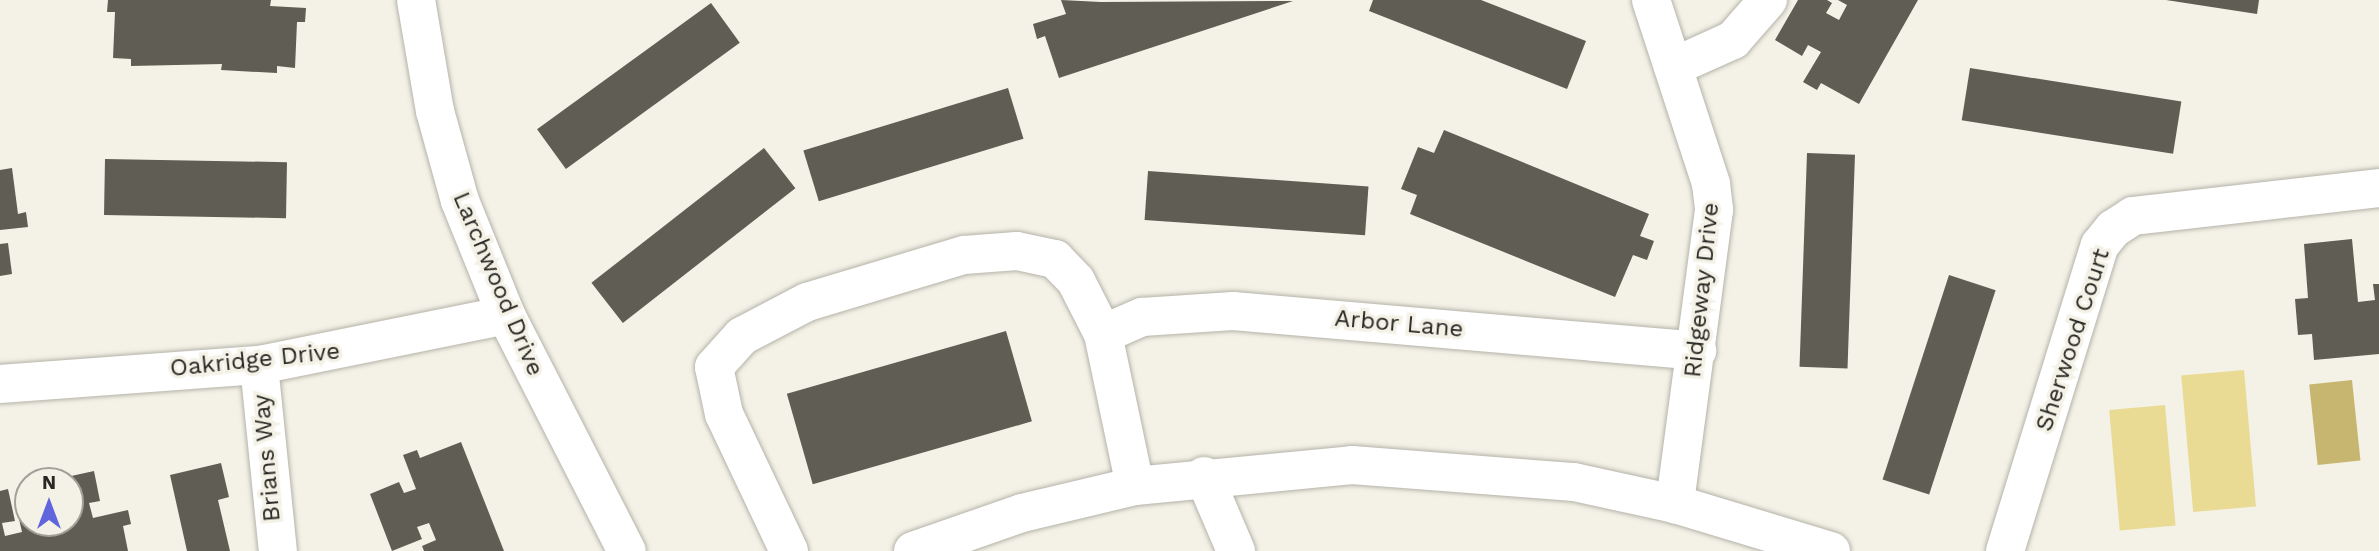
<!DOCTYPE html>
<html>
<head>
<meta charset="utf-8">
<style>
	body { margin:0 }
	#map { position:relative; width:2379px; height:551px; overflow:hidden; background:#f4f2e7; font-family:"Work Sans",sans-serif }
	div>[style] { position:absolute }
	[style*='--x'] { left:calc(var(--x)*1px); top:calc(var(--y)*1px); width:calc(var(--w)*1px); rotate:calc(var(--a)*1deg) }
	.green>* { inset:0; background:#e9da94; transform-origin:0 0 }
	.water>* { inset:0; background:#c6b66f; transform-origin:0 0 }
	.building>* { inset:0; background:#5f5d54; transform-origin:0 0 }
	.roads { filter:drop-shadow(0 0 2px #b5b3a9) drop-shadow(0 0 2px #b5b3a9) }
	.minor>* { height:38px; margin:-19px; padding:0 19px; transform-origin:19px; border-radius:19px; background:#fff }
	span { translate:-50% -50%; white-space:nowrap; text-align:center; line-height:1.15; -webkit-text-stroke:7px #f4f2e7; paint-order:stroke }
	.street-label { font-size:24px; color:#282723 }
	.north { position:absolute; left:14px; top:467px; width:70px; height:70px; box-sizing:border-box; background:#f4f2e7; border:2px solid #a2a199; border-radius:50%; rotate:0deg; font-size:19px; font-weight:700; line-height:28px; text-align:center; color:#282723 }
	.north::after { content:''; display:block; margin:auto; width:24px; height:32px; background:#6065dd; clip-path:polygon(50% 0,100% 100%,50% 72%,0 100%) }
</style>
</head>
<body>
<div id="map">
	<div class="green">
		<i style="left:2244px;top:370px;width:137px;height:63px;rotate:85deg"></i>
		<i style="left:2165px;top:405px;width:121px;height:56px;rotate:85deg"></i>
	</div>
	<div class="water">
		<i style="left:2352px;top:380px;width:81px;height:43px;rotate:84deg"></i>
	</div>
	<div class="building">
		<i style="clip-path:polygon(108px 0,271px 0,270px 6px,306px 8px,305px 22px,297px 22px,295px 68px,277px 66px,277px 73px,221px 70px,222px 64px,131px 66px,131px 59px,113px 58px,115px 12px,107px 12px)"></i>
		<i style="clip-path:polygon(1061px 0,1101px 2px,1293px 1px,1059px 78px,1045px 36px,1037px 39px,1033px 24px,1066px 14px)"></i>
		<i style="clip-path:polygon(1373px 0,1481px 0,1586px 41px,1567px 89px,1369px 11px)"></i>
		<i style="clip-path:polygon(1798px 0,1827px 0,1832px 3px,1826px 13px,1839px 20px,1847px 5px,1838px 0,1918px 0,1859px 104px,1821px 83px,1817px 90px,1803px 82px,1821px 52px,1808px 45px,1802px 56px,1775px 40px)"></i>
		<i style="clip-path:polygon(2166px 0,2259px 0,2257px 14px)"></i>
		<i style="left:711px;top:3px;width:49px;height:215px;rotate:54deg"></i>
		<i style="left:1970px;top:68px;width:214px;height:53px;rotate:9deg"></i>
		<i style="left:1008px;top:88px;width:53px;height:214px;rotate:73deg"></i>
		<i style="clip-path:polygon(1444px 130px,1649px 214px,1640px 236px,1654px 241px,1647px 260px,1633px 255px,1615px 297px,1410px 214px,1417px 195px,1401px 189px,1418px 147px,1434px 153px)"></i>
		<i style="left:764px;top:148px;width:51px;height:219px;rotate:52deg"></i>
		<i style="left:1807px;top:153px;width:48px;height:214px;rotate:2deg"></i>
		<i style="left:105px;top:159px;width:182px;height:56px;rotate:1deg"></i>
		<i style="clip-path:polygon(12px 168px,18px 214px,26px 212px,28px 227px,0 230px,0 170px)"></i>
		<i style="left:1148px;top:171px;width:221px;height:49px;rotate:4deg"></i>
		<i style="clip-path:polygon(2352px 239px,2358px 302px,2375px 300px,2373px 284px,2379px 284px,2379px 354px,2314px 360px,2312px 334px,2298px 335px,2295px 299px,2308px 298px,2304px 244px)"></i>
		<i style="clip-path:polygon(8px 243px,12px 274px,0 276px,0 244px)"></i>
		<i style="left:1949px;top:275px;width:49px;height:215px;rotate:18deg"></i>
		<i style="left:1006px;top:331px;width:94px;height:228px;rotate:74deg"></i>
		<i style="clip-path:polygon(461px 442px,504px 551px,424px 551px,422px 546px,436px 540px,429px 523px,417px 527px,422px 539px,392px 551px,370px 494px,399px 482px,404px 493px,416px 489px,403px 455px,417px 450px,420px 458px)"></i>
		<i style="clip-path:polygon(221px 463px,229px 497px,218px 500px,230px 551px,187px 551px,170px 475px)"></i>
		<i style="clip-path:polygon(94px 471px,100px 501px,89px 503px,93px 518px,128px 510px,131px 524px,123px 526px,128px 551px,0 551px,0 491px,8px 489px,15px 521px,2px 523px,5px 536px,22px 532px,19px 519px,28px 517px,39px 529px,70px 523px,70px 481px,53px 480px)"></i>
	</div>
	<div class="roads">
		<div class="minor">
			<i style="--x:416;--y:0;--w:113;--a:80.3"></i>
			<i style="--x:435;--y:111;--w:93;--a:74.5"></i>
			<i style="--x:460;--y:201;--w:123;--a:68"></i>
			<i style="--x:506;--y:315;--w:265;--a:62.9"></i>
			<i style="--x:1651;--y:0;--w:194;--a:71.9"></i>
			<i style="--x:1711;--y:184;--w:26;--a:83"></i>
			<i style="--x:1714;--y:210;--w:297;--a:97.6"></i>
			<i style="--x:1673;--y:67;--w:66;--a:-24.2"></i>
			<i style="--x:1733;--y:40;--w:53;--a:-48.8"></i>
			<i style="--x:1103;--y:334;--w:43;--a:-23.6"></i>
			<i style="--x:1142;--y:317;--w:91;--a:-3.8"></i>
			<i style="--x:1233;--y:311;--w:466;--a:4.9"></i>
			<i style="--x:259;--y:365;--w:187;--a:84.2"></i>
			<i style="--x:0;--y:384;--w:260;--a:-4.2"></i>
			<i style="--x:259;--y:365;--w:252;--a:-11.4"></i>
			<i style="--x:1204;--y:476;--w:82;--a:66.9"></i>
			<i style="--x:789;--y:551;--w:152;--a:-115.4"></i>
			<i style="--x:724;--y:414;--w:48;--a:-102"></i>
			<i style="--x:714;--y:367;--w:42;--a:-47.9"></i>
			<i style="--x:742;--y:336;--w:73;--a:-27.6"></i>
			<i style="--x:807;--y:302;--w:164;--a:-16.7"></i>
			<i style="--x:964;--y:255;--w:53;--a:-4.3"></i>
			<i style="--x:1017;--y:251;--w:39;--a:12"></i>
			<i style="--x:1055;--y:259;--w:30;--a:46"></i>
			<i style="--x:1076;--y:281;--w:59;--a:63"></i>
			<i style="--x:1103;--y:334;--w:155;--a:78.1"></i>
			<i style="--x:913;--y:551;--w:115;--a:-19.2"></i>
			<i style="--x:1022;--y:513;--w:116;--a:-13.4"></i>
			<i style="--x:1135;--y:486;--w:218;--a:-5.5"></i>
			<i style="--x:1352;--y:465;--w:223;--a:4.4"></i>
			<i style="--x:1574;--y:482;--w:103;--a:12.3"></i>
			<i style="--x:1675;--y:504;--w:163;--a:16.8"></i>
			<i style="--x:2005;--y:551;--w:320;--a:-72.8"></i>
			<i style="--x:2100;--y:245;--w:21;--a:-51"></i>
			<i style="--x:2113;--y:229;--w:24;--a:-33"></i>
			<i style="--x:2133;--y:216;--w:248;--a:-6.5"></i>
		</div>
	</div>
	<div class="street-label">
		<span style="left:498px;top:284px;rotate:67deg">Larchwood Drive</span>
		<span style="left:1702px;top:290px;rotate:-84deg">Ridgeway Drive</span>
		<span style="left:1399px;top:324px;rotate:5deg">Arbor Lane</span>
		<span style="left:2073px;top:340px;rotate:-72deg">Sherwood Court</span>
		<span style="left:255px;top:360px;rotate:-6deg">Oakridge Drive</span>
		<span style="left:267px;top:458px;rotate:-95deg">Brians Way</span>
	</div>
	<div class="north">N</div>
</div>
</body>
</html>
